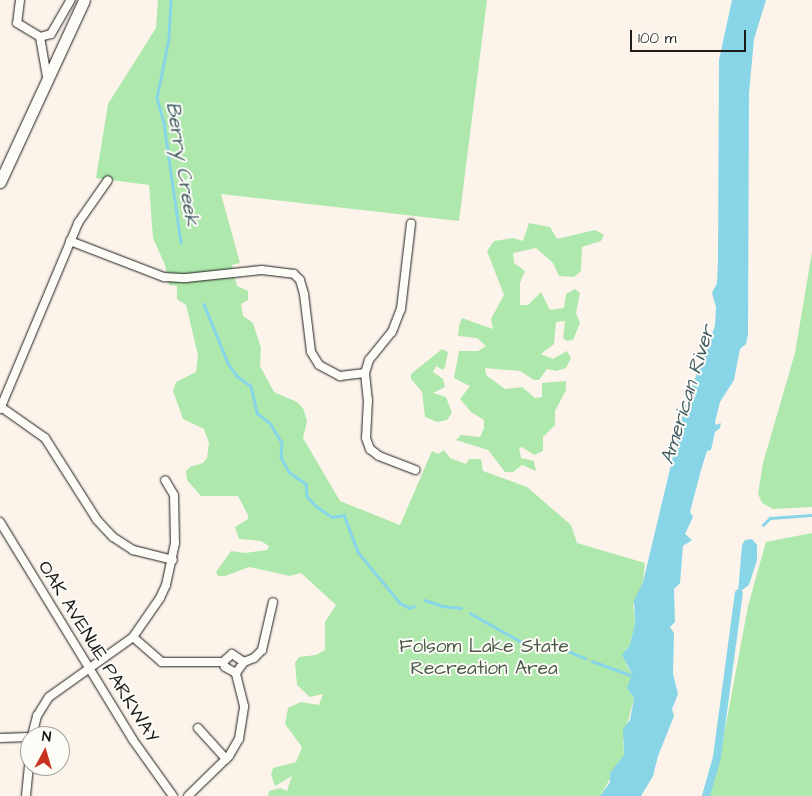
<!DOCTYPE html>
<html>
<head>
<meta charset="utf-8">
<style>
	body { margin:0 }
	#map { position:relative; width:812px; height:796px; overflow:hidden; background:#fcf3eb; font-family:"Architects Daughter",sans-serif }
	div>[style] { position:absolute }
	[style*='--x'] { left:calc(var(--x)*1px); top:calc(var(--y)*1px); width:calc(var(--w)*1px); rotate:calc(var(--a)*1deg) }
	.green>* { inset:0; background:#aee8ac }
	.water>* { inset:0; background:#88d5e7 }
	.stream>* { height:2.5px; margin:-1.25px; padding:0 1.25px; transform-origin:1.25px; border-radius:1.25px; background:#88d5e7 }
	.canal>* { height:8px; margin:-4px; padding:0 4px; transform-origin:4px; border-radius:4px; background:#88d5e7 }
	.roads { filter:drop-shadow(0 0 1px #1c1c1c) drop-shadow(0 0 1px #1c1c1c) }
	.street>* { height:8px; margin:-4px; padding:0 4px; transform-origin:4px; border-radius:4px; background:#fdfcf7 }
	.primary>* { height:11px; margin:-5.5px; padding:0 5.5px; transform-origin:5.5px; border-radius:5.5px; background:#fdfcf7 }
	span { translate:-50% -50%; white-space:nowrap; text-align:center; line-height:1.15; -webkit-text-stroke:4px #fdfcf7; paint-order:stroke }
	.park-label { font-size:19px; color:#485947 }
	.street-label { font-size:19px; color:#1c1c1c }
	.water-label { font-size:20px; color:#425d63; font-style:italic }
	.north { position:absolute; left:20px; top:726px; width:50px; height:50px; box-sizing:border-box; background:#fdfcf7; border:1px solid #a3a29f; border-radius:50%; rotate:6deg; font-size:14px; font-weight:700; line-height:20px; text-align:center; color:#1c1c1c }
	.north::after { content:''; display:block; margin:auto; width:18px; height:22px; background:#c8321e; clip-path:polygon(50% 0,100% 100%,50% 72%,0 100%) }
	.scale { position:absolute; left:630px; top:30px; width:116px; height:22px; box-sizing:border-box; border:2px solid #1c1c1c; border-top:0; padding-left:6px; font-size:15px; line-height:18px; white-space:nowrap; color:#1c1c1c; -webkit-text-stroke:4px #fdfcf7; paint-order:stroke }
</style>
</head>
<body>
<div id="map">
	<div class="green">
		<i style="clip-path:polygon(158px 0,487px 0,459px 221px,221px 194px,240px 263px,232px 265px,237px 286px,248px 291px,248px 300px,241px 304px,243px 316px,253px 323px,261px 348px,260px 366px,274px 392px,297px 402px,303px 408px,307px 421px,303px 438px,340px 501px,400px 525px,432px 451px,438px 454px,444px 450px,450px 458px,466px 464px,469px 459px,481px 459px,483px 471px,527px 487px,571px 525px,577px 543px,645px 563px,643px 582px,633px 606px,635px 623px,630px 645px,626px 649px,626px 664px,632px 674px,630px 692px,634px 698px,623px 740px,624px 755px,600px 796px,268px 796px,269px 791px,281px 788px,287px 791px,292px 776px,275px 786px,271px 775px,273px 768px,296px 762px,302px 747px,285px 724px,288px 708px,301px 702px,319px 705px,323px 694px,310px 697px,297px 685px,295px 663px,299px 657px,316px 655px,325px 650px,325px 622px,336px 605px,301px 573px,290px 576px,249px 567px,225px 576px,218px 576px,216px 572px,231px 551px,245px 553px,267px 550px,269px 546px,261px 541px,239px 539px,235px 527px,248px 519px,248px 515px,238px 496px,201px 496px,187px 480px,186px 471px,190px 467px,203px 463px,207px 458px,209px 443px,204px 429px,183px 419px,173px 391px,176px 382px,196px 372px,198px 355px,186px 305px,177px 299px,177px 286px,169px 285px,165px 265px,153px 238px,149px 185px,96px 178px,108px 104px,156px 28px)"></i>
		<i style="clip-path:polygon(529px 223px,550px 227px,557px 239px,595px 230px,604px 235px,601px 241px,582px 247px,581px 271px,574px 277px,559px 276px,553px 263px,536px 248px,513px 253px,514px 263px,525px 271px,520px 283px,520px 305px,528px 305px,541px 292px,550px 310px,564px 308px,566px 294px,575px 289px,580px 293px,576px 313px,580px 323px,573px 340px,567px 341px,563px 338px,565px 321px,556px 322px,554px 344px,541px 354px,553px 359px,567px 351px,571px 358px,566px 368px,556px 371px,547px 369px,539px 380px,534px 380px,520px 371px,485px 368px,486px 375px,505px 389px,522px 387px,535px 398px,542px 397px,542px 383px,566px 381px,566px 390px,555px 411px,555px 425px,543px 437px,543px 451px,534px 455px,522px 447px,519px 448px,521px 458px,534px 461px,536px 471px,522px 465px,513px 472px,505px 472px,488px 450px,456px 440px,461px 435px,480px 437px,484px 428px,484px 420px,471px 412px,460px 399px,470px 386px,454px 378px,459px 351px,478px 351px,486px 346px,477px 338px,458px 336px,459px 326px,462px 318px,493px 329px,491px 319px,504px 295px,487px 251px,494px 241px,513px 238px,523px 241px)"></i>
		<i style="clip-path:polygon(812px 252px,812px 507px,773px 509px,762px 503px,758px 494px,763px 463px,795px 353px)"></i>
		<i style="clip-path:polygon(442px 349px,448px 352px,445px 367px,443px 370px,436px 366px,433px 372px,443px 379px,445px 387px,433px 393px,446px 397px,452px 413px,447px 420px,437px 422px,425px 417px,422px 392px,411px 379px,411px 374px)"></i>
		<i style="clip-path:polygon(812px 533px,812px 796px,708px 796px,721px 751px,748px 606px,766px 542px)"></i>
	</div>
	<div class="water">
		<i style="clip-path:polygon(732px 0,766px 0,754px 39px,749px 93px,748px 334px,746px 344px,740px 349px,734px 380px,720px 402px,715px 422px,716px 425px,721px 423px,720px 428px,715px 432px,711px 450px,707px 451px,701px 470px,690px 512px,693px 517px,685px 534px,692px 540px,683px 546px,680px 583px,674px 589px,675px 622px,670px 627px,674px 633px,673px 674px,678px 694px,672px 709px,674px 716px,658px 756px,653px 776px,641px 796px,600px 796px,610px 782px,610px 773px,624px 755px,623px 729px,630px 720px,634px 698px,627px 688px,632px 674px,622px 655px,630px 645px,635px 623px,634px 601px,643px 582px,686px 402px,715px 326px,716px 307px,712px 293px,717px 283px,718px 262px,719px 60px)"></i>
		<i style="clip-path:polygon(752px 539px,757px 545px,757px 560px,749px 585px,738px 593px,742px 545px,745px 540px)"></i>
	</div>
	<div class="stream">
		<i style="--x:171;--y:0;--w:39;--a:93"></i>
		<i style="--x:169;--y:39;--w:60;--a:101.5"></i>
		<i style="--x:157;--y:98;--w:26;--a:74"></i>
		<i style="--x:164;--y:123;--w:121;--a:81.9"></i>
		<i style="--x:204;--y:304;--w:64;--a:67.9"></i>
		<i style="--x:228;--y:363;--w:16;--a:55"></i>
		<i style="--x:237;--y:376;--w:17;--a:36"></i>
		<i style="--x:251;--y:386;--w:28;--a:77"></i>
		<i style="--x:257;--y:413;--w:16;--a:38"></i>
		<i style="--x:270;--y:423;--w:23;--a:59"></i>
		<i style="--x:282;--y:443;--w:14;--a:94"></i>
		<i style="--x:281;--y:457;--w:17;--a:62"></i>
		<i style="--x:289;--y:472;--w:21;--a:35"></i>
		<i style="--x:306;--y:484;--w:12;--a:85"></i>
		<i style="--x:307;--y:496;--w:13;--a:48"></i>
		<i style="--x:316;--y:506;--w:19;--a:35"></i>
		<i style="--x:332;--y:517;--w:12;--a:-9"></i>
		<i style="--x:344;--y:515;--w:40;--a:69"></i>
		<i style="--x:358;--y:552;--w:66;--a:50.5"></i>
		<i style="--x:400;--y:603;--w:11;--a:27"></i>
		<i style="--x:410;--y:608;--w:4;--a:-27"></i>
		<i style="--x:763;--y:525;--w:10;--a:-45"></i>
		<i style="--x:770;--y:518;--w:42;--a:-4.1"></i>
		<i style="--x:425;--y:600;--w:18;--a:19"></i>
		<i style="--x:442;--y:606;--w:19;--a:6"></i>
		<i style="--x:470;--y:613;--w:63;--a:29.4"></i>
		<i style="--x:525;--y:644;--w:40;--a:8.5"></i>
		<i style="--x:565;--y:650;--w:22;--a:22"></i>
		<i style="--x:592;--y:661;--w:44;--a:20.1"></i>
	</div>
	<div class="canal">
		<i style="--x:706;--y:796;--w:41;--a:-74.2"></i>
		<i style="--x:717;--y:757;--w:165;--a:-82.4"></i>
	</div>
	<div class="roads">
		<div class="street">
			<i style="--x:20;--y:0;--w:23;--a:97"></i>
			<i style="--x:17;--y:23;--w:27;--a:31"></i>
			<i style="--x:40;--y:37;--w:11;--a:-15"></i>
			<i style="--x:51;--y:34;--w:39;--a:-60"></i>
			<i style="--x:40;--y:37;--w:41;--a:80.1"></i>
			<i style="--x:70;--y:241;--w:101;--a:21"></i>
			<i style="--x:164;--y:277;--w:22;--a:3"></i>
			<i style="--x:186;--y:278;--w:76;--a:-6"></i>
			<i style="--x:262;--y:270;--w:32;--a:7"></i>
			<i style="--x:294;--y:274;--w:8;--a:45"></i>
			<i style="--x:300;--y:280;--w:15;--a:74"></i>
			<i style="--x:304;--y:294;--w:58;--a:83.1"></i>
			<i style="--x:311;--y:352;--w:15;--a:58"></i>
			<i style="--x:319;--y:365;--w:24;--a:28"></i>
			<i style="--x:340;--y:376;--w:25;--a:-7"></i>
			<i style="--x:365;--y:373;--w:14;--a:-73"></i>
			<i style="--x:369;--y:360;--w:36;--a:-51"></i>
			<i style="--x:392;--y:332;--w:25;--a:-69"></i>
			<i style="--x:401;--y:309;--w:86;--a:-83.3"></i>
			<i style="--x:365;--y:373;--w:27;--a:84"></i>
			<i style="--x:368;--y:400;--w:38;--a:93"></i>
			<i style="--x:366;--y:438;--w:12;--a:70"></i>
			<i style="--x:370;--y:449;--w:11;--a:38"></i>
			<i style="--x:379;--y:456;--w:39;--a:21"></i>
			<i style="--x:1;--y:407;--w:54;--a:35.2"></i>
			<i style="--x:45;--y:438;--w:97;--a:57.6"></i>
			<i style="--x:97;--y:520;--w:23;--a:47"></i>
			<i style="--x:113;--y:537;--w:24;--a:33"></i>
			<i style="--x:133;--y:550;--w:41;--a:14"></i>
			<i style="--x:0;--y:409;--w:202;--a:-67.2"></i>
			<i style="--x:78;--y:223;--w:52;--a:-55.1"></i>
			<i style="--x:0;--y:522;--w:255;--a:58.6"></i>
			<i style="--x:133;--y:740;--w:69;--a:54.5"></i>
			<i style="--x:133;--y:637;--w:38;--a:41"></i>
			<i style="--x:162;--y:662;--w:61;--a:0"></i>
			<i style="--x:223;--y:662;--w:12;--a:-42"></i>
			<i style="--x:232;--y:654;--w:14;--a:34"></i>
			<i style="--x:223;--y:662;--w:5;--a:68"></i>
			<i style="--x:225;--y:667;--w:13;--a:29"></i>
			<i style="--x:244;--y:662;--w:11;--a:-22"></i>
			<i style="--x:254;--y:658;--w:11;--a:-45"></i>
			<i style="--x:262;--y:650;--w:49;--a:-77.1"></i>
			<i style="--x:198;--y:728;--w:42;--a:47.9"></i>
			<i style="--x:32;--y:736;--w:21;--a:-76"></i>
			<i style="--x:37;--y:716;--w:22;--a:-58"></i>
			<i style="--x:49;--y:697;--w:103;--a:-35.5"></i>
			<i style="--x:133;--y:637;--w:47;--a:-55.3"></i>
			<i style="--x:160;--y:598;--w:14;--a:-65"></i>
			<i style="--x:166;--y:585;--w:43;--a:-77.9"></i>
			<i style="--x:175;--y:543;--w:48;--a:-91.2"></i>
			<i style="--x:174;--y:495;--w:17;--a:-121"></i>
			<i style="--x:0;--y:738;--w:30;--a:-2"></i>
			<i style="--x:26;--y:796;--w:41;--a:-84.4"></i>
			<i style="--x:188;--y:796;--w:57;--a:-44.3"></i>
			<i style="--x:229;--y:756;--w:20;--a:-60"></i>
			<i style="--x:239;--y:739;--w:33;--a:-81"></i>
			<i style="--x:244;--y:706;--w:34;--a:-104"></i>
			<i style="--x:236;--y:673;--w:14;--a:-54"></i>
		</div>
		<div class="primary">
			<i style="--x:0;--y:182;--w:200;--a:-65.2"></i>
		</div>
	</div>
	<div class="park-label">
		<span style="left:484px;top:658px">Folsom Lake State<br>Recreation Area</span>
	</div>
	<div class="street-label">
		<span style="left:98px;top:652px;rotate:58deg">OAK AVENUE PARKWAY</span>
	</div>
	<div class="water-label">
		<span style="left:182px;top:164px;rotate:81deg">Berry Creek</span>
		<span style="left:688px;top:395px;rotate:-73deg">American River</span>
	</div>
	<div class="north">N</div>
	<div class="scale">100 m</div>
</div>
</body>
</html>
